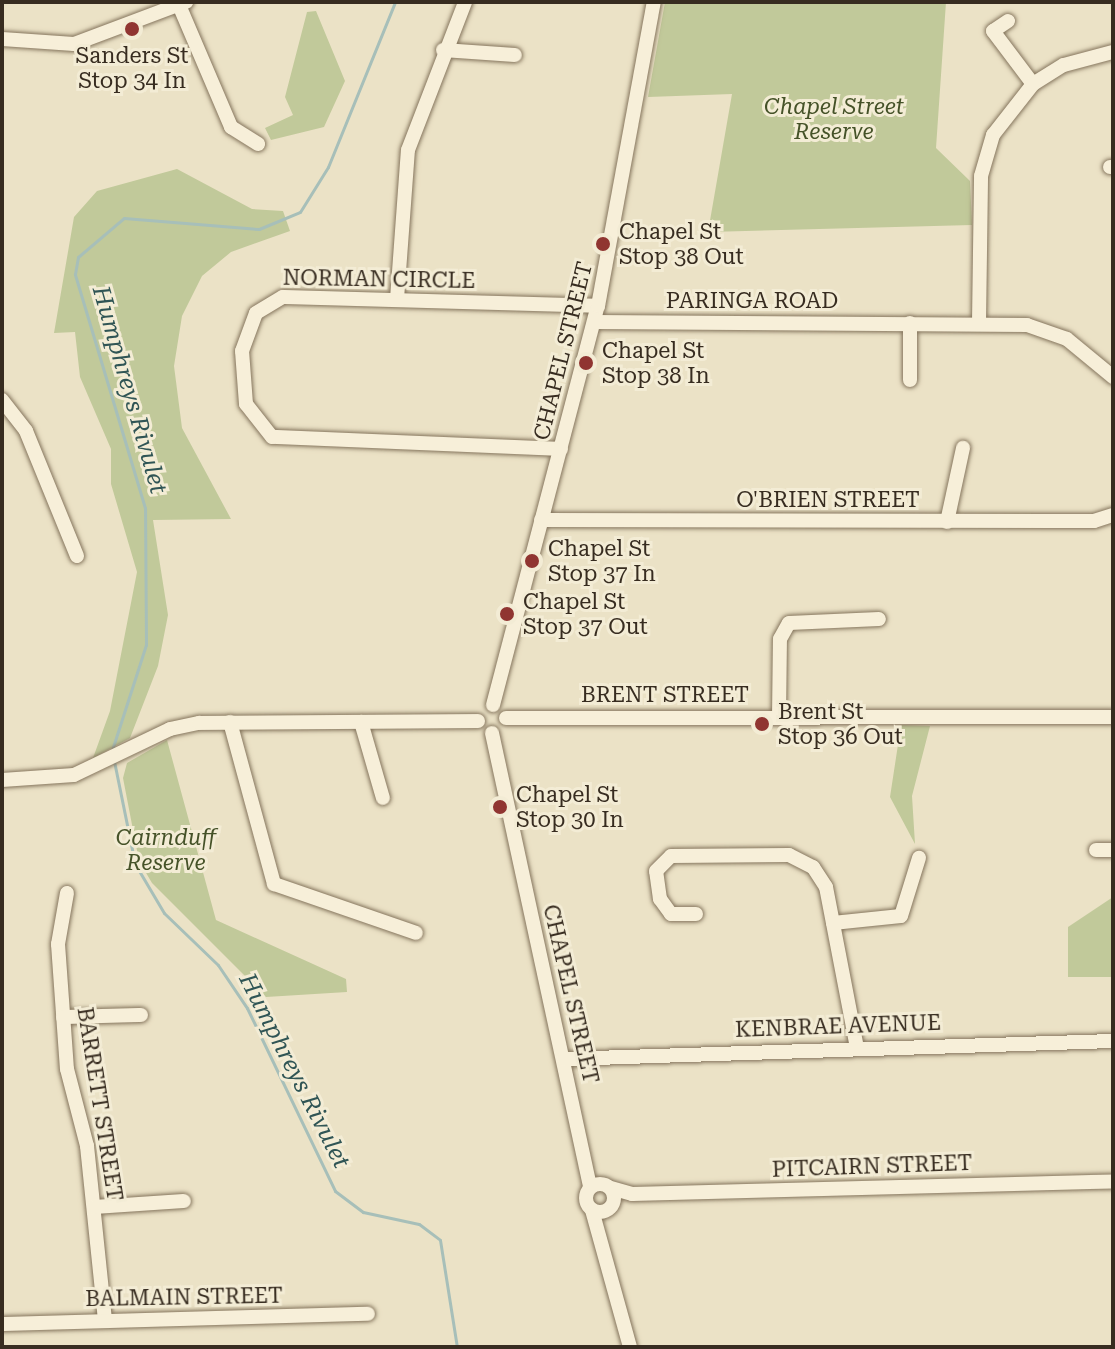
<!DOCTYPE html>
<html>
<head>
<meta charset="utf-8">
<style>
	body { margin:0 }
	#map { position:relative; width:1115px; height:1349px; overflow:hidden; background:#ebe2c6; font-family:"Roboto Serif",serif }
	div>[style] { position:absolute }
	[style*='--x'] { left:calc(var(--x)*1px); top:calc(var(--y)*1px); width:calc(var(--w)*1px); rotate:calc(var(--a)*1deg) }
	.green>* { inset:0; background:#c1c99a }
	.stream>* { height:3px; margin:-1.5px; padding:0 1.5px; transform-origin:1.5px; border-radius:1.5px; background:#a7bfb9 }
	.roads { filter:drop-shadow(0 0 2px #85755d) drop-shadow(0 0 2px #85755d) }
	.minor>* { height:14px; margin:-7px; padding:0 7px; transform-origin:7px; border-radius:7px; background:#f7efd9 }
	.minor>.ring { margin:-7px; padding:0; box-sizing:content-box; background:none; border:14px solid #f7efd9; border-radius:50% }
	.dots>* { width:22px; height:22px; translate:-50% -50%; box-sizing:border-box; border:4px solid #f3ecd5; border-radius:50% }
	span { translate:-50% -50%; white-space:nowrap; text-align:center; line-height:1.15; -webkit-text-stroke:6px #f3ecd5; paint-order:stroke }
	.poi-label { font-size:22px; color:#372c20 }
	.left { translate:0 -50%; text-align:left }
	.park-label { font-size:22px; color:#455228; font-style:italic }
	.street-label { font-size:22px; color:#372c20 }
	.water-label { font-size:24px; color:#305555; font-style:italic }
	.frame { position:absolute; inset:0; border:4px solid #372c20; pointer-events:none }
</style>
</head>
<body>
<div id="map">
	<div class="green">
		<i style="clip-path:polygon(665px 2px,946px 2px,936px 148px,970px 181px,972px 225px,708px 232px,732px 94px,648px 97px)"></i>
		<i style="clip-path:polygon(316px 11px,345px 81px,324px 127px,271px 140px,265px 128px,293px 115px,285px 97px,307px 12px)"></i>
		<i style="clip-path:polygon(177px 169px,252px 209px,283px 211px,290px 231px,231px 252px,202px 276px,182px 316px,174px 366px,182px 428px,231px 519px,153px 520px,168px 615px,158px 666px,130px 738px,93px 758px,110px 711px,137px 572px,111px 484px,111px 449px,80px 377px,75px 332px,54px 333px,74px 217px,97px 191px)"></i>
		<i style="clip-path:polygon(901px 725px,930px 726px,912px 796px,915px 844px,890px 797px)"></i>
		<i style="clip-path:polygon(167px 740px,216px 920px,346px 979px,347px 992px,266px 997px,152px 883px,139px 861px,123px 778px,127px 763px)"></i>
		<i style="clip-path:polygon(1113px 897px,1113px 977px,1068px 977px,1068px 927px)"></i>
	</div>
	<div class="stream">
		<i style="--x:112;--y:750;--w:110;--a:-72.1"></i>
		<i style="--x:146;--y:645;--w:137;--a:-90.4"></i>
		<i style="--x:145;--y:508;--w:244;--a:-106.7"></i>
		<i style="--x:75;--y:274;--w:17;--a:-80"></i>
		<i style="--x:78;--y:257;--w:60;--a:-40.3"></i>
		<i style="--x:124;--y:218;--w:135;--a:4.7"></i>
		<i style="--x:259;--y:229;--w:44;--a:-22.5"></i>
		<i style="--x:300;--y:212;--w:53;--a:-58.1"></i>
		<i style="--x:328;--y:167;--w:178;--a:-67.9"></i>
		<i style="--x:114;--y:761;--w:105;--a:78.5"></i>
		<i style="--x:135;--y:864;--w:57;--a:59.4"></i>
		<i style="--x:164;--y:913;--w:75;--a:43.9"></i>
		<i style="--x:218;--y:965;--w:52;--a:56"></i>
		<i style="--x:247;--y:1008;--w:203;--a:64.3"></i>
		<i style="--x:335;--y:1191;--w:35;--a:37"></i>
		<i style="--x:363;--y:1212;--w:57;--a:12.1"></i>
		<i style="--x:419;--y:1224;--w:26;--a:37"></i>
		<i style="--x:440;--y:1240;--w:108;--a:81"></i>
	</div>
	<div class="roads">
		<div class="minor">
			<i style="--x:179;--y:5;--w:133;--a:66.9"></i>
			<i style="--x:231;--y:127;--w:32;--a:32"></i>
			<i style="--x:1008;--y:21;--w:18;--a:146"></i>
			<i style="--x:993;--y:31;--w:66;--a:53"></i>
			<i style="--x:2;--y:39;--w:72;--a:4"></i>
			<i style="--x:74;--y:44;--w:120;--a:-20.6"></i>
			<i style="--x:443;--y:50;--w:72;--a:4"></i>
			<i style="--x:1110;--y:167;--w:3;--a:0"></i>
			<i style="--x:397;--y:299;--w:149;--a:-85.8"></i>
			<i style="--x:408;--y:150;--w:159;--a:-68.9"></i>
			<i style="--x:594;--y:322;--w:433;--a:0.4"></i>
			<i style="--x:1027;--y:325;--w:42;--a:19.3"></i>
			<i style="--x:1067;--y:339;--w:60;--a:39.6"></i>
			<i style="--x:910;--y:323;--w:57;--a:90"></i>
			<i style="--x:979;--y:323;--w:147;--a:-89.2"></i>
			<i style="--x:981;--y:176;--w:43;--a:-73.7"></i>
			<i style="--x:993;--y:135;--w:65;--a:-51.9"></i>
			<i style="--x:1033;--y:84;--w:36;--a:-32"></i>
			<i style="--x:1064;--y:65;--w:51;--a:-14.9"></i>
			<i style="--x:2;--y:400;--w:39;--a:52"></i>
			<i style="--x:26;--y:431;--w:135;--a:67.8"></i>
			<i style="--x:561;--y:449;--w:289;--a:-177.6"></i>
			<i style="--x:272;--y:437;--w:42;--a:-128.2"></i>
			<i style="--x:246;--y:404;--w:53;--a:-94.3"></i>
			<i style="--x:242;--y:351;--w:40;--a:-69.8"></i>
			<i style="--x:256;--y:313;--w:31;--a:-31"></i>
			<i style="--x:283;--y:297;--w:315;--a:1.6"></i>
			<i style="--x:541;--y:520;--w:553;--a:0.1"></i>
			<i style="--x:1094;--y:521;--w:20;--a:-18"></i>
			<i style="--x:947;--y:522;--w:76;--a:-77.8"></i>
			<i style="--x:493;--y:705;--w:413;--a:-75.3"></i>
			<i style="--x:598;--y:306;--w:309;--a:-79.6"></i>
			<i style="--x:779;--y:717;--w:78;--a:-89.3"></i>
			<i style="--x:780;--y:639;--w:18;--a:-61"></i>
			<i style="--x:789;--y:623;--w:90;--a:-2.5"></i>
			<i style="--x:506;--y:718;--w:607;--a:-0.09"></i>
			<i style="--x:230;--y:722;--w:168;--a:74.8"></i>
			<i style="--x:274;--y:884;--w:150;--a:19"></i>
			<i style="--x:361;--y:722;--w:79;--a:73.9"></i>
			<i style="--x:492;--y:733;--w:464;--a:77.8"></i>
			<i style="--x:2;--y:780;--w:72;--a:-4"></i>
			<i style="--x:74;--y:775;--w:106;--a:-25.6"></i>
			<i style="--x:170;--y:729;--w:30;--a:-12"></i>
			<i style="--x:199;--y:723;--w:279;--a:-0.4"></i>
			<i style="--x:1096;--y:850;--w:17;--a:0"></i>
			<i style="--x:67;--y:893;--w:52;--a:100"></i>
			<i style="--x:58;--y:944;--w:125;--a:85.9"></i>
			<i style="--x:67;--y:1069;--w:80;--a:75.4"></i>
			<i style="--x:87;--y:1146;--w:176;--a:84.1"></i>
			<i style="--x:696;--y:914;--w:25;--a:180"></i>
			<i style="--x:671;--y:914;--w:19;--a:-126"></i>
			<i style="--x:660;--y:899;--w:28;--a:-98"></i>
			<i style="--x:656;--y:871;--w:21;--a:-45"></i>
			<i style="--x:671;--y:856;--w:118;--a:-0.5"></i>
			<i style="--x:789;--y:855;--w:27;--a:27"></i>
			<i style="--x:813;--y:867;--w:24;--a:57"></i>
			<i style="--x:826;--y:887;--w:164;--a:79.1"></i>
			<i style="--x:833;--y:923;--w:68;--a:-5.9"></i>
			<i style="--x:901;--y:916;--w:61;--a:-72.8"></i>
			<i style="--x:63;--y:1017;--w:78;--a:-1.5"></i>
			<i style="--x:564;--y:1059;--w:549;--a:-1.88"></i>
			<i class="ring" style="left:586px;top:1184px;width:14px;height:14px"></i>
			<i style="--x:611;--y:1188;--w:22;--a:16"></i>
			<i style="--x:632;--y:1194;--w:481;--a:-1.5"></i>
			<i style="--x:94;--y:1207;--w:90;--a:-3.8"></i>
			<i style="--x:592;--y:1210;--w:142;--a:74.5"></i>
			<i style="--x:2;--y:1324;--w:366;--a:-1.6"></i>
		</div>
	</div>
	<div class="dots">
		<i style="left:132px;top:29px;background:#903531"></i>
		<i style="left:603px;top:244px;background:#903531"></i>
		<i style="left:586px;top:363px;background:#903531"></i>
		<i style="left:532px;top:561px;background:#903531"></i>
		<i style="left:507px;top:614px;background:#903531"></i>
		<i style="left:762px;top:724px;background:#903531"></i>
		<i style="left:500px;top:807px;background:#903531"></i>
	</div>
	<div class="poi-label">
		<span style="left:132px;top:68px">Sanders St<br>Stop 34 In</span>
		<span class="left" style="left:619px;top:244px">Chapel St<br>Stop 38 Out</span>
		<span class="left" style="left:602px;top:363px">Chapel St<br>Stop 38 In</span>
		<span class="left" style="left:548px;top:561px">Chapel St<br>Stop 37 In</span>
		<span class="left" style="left:523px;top:614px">Chapel St<br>Stop 37 Out</span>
		<span class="left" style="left:778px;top:724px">Brent St<br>Stop 36 Out</span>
		<span class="left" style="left:516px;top:807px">Chapel St<br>Stop 30 In</span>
	</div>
	<div class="park-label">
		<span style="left:834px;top:119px">Chapel Street<br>Reserve</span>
		<span style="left:166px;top:850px">Cairnduff<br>Reserve</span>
	</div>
	<div class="street-label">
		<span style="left:379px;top:279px;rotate:1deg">NORMAN CIRCLE</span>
		<span style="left:752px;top:301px">PARINGA ROAD</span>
		<span style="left:563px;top:351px;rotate:-76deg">CHAPEL STREET</span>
		<span style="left:828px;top:500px">O'BRIEN STREET</span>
		<span style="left:665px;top:695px">BRENT STREET</span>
		<span style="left:571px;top:994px;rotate:77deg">CHAPEL STREET</span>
		<span style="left:838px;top:1026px;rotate:-2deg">KENBRAE AVENUE</span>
		<span style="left:100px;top:1104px;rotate:81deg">BARRETT STREET</span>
		<span style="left:872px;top:1166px;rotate:-2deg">PITCAIRN STREET</span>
		<span style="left:184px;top:1297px;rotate:-1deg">BALMAIN STREET</span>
	</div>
	<div class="water-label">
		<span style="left:129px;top:390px;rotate:74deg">Humphreys Rivulet</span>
		<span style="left:294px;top:1071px;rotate:63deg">Humphreys Rivulet</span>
	</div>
	<div class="frame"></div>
</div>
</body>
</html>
